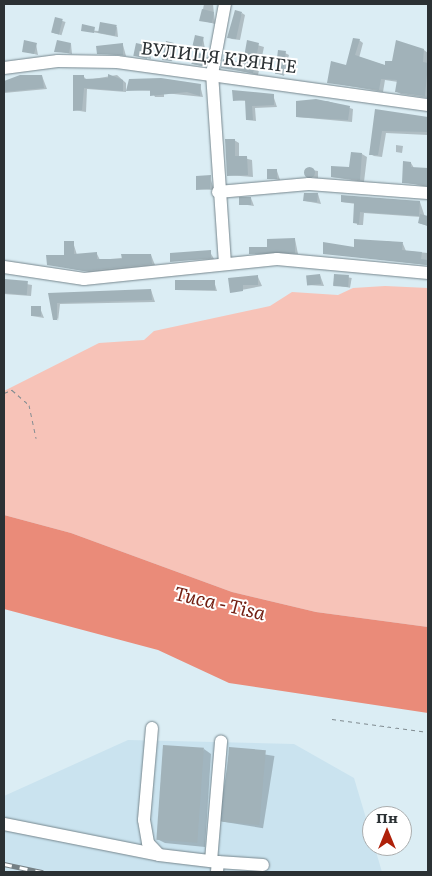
<!DOCTYPE html>
<html>
<head>
<meta charset="utf-8">
<style>
	body { margin:0 }
	#map { position:relative; width:432px; height:876px; overflow:hidden; background:#dbedf4; font-family:Literata,serif }
	div>[style] { position:absolute }
	[style*='--x'] { left:calc(var(--x)*1px); top:calc(var(--y)*1px); width:calc(var(--w)*1px); rotate:calc(var(--a)*1deg) }
	.built>* { inset:0; background:#cae3ef }
	.green>* { inset:0; background:#f7c3b8 }
	.water>* { inset:0; background:#ea8b79 }
	.shadow>* { inset:0; background:#0003; transform-origin:0 0 }
	.building>* { inset:0; background:#a1b2b9; transform-origin:0 0 }
	.round { border-radius:50% }
	.path>* { height:1px; margin-top:-0.5px; transform-origin:0; background:repeating-linear-gradient(90deg,#808b90 0 4px,transparent 0 8px) }
	.roads { filter:drop-shadow(0 0 1px #76868d) drop-shadow(0 0 1px #76868d) }
	.minor>* { height:12px; margin:-6px; padding:0 6px; transform-origin:6px; border-radius:6px; background:#fff }
	.rail>* { height:4.5px; margin-top:-2.25px; transform-origin:0; background:repeating-linear-gradient(90deg,#fff 0 8px,#758085 0 16px); box-sizing:border-box; border-block:1px solid #758085 }
	span { translate:-50% -50%; white-space:nowrap; text-align:center; line-height:1.15; -webkit-text-stroke:4px #fff; paint-order:stroke }
	.street-label { font-size:18px; color:#2b3134 }
	.water-label { font-size:19px; color:#732013; font-style:italic }
	.frame { position:absolute; inset:0; border:5px solid #2b3134; pointer-events:none }
	.north { position:absolute; left:362px; top:806px; width:50px; height:50px; box-sizing:border-box; background:#fff; border:1px solid #aaadae; border-radius:50%; rotate:0deg; font-size:14px; font-weight:700; line-height:20px; text-align:center; color:#2b3134 }
	.north::after { content:''; display:block; margin:auto; width:18px; height:22px; background:#af210a; clip-path:polygon(50% 0,100% 100%,50% 72%,0 100%) }
</style>
</head>
<body>
<div id="map">
	<div class="built">
		<i style="clip-path:polygon(128px 740px,294px 744px,354px 778px,382px 872px,4px 872px,4px 796px)"></i>
	</div>
	<div class="green">
		<i style="clip-path:polygon(385px 286px,428px 288px,428px 627px,316px 612px,232px 592px,71px 533px,4px 515px,4px 391px,99px 343px,144px 340px,154px 331px,270px 306px,292px 292px,338px 295px,353px 288px)"></i>
	</div>
	<div class="water">
		<i style="clip-path:polygon(4px 515px,71px 533px,232px 592px,316px 612px,428px 627px,428px 713px,229px 683px,158px 650px,4px 609px)"></i>
	</div>
	<div class="shadow">
		<i style="clip-path:polygon(204px 4px,213px 4px,215px 24px,201px 20px)"></i>
		<i style="clip-path:polygon(242px 13px,245px 15px,240px 40px,232px 39px,228px 37px)"></i>
		<i style="left:56px;top:19px;width:10px;height:14px;rotate:17deg"></i>
		<i style="clip-path:polygon(117px 27px,118px 37px,82px 30px,99px 31px)"></i>
		<i style="clip-path:polygon(203px 38px,205px 49px,197px 47px)"></i>
		<i style="clip-path:polygon(359px 40px,363px 43px,359px 58px,387px 66px,424px 50px,428px 53px,428px 98px,401px 94px,397px 92px,398px 82px,385px 80px,383px 92px,328px 82px,347px 66px)"></i>
		<i style="clip-path:polygon(248px 42px,264px 47px,258px 75px,223px 67px,244px 65px)"></i>
		<i style="left:167px;top:43px;width:10px;height:16px;rotate:17deg"></i>
		<i style="clip-path:polygon(36px 44px,38px 55px,23px 51px)"></i>
		<i style="clip-path:polygon(71px 44px,72px 54px,56px 51px)"></i>
		<i style="clip-path:polygon(123px 45px,126px 56px,98px 53px)"></i>
		<i style="clip-path:polygon(149px 47px,151px 59px,135px 55px)"></i>
		<i style="clip-path:polygon(285px 53px,289px 55px,284px 76px,274px 72px)"></i>
		<i style="clip-path:polygon(195px 54px,210px 58px,209px 67px,193px 64px)"></i>
		<i style="clip-path:polygon(117px 75px,126px 83px,126px 92px,87px 89px,86px 112px,74px 110px,83px 76px,87px 80px)"></i>
		<i style="clip-path:polygon(42px 76px,47px 89px,4px 93px,4px 82px)"></i>
		<i style="clip-path:polygon(200px 85px,203px 97px,164px 93px,164px 97px,155px 97px,152px 91px,128px 90px)"></i>
		<i style="clip-path:polygon(273px 95px,277px 107px,255px 108px,256px 121px,247px 120px,246px 101px,235px 100px)"></i>
		<i style="clip-path:polygon(327px 101px,353px 109px,352px 122px,297px 117px,298px 102px)"></i>
		<i style="clip-path:polygon(376px 110px,428px 118px,428px 135px,386px 133px,382px 157px,374px 156px,370px 154px)"></i>
		<i style="clip-path:polygon(234px 140px,239px 143px,239px 157px,252px 160px,253px 177px,228px 175px)"></i>
		<i style="clip-path:polygon(396px 145px,403px 146px,402px 153px,396px 152px)"></i>
		<i style="clip-path:polygon(362px 154px,367px 157px,364px 182px,332px 177px,351px 168px)"></i>
		<i style="clip-path:polygon(411px 163px,414px 168px,428px 169px,428px 187px,403px 182px)"></i>
		<i style="clip-path:polygon(305px 169px,318px 171px,318px 178px,305px 176px)"></i>
		<i style="clip-path:polygon(277px 171px,280px 180px,268px 178px)"></i>
		<i style="clip-path:polygon(210px 177px,214px 190px,197px 189px)"></i>
		<i style="clip-path:polygon(318px 194px,321px 204px,305px 201px)"></i>
		<i style="clip-path:polygon(343px 197px,420px 202px,428px 226px,419px 223px,421px 217px,364px 213px,363px 225px,357px 225px,356px 204px,342px 202px)"></i>
		<i style="clip-path:polygon(251px 198px,254px 206px,241px 204px,241px 199px)"></i>
		<i style="clip-path:polygon(295px 239px,298px 254px,250px 253px)"></i>
		<i style="clip-path:polygon(387px 241px,403px 244px,406px 251px,428px 253px,428px 265px,324px 253px)"></i>
		<i style="clip-path:polygon(73px 242px,77px 255px,97px 254px,100px 260px,151px 255px,155px 265px,89px 272px,48px 264px,65px 256px)"></i>
		<i style="clip-path:polygon(210px 252px,214px 259px,171px 261px)"></i>
		<i style="clip-path:polygon(320px 275px,324px 286px,308px 285px)"></i>
		<i style="left:335px;top:275px;width:17px;height:10px;rotate:10deg"></i>
		<i style="clip-path:polygon(258px 277px,262px 286px,231px 292px,229px 279px)"></i>
		<i style="clip-path:polygon(4px 280px,32px 285px,31px 296px,4px 294px)"></i>
		<i style="clip-path:polygon(214px 281px,217px 291px,176px 290px)"></i>
		<i style="clip-path:polygon(151px 290px,155px 302px,60px 304px,58px 321px,50px 294px)"></i>
		<i style="clip-path:polygon(40px 308px,44px 318px,32px 316px)"></i>
		<i style="clip-path:polygon(204px 749px,211px 754px,205px 847px,165px 843px,157px 839px)"></i>
		<i style="left:230px;top:749px;width:45px;height:73px;rotate:9deg"></i>
	</div>
	<div class="building">
		<i style="clip-path:polygon(202px 9px,214px 12px,212px 23px,199px 21px)"></i>
		<i style="clip-path:polygon(235px 10px,242px 12px,236px 39px,227px 38px)"></i>
		<i style="left:55px;top:17px;width:8px;height:16px;rotate:14deg"></i>
		<i style="left:100px;top:22px;width:17px;height:11px;rotate:10deg"></i>
		<i style="clip-path:polygon(82px 24px,95px 27px,94px 33px,81px 31px)"></i>
		<i style="left:195px;top:35px;width:9px;height:11px;rotate:13deg"></i>
		<i style="clip-path:polygon(353px 38px,360px 39px,355px 55px,385px 65px,385px 61px,392px 61px,396px 40px,424px 49px,423px 62px,428px 63px,425px 96px,395px 92px,397px 80px,381px 79px,379px 90px,327px 83px,331px 61px,346px 65px)"></i>
		<i style="clip-path:polygon(24px 40px,37px 43px,34px 54px,22px 52px)"></i>
		<i style="clip-path:polygon(57px 40px,71px 43px,69px 53px,54px 52px)"></i>
		<i style="clip-path:polygon(247px 40px,259px 43px,253px 73px,221px 68px,223px 59px,243px 63px)"></i>
		<i style="clip-path:polygon(166px 41px,174px 43px,171px 61px,162px 60px)"></i>
		<i style="clip-path:polygon(123px 43px,123px 55px,97px 54px,96px 46px)"></i>
		<i style="left:136px;top:43px;width:14px;height:13px;rotate:12deg"></i>
		<i style="left:278px;top:50px;width:8px;height:24px;rotate:7deg"></i>
		<i style="left:194px;top:52px;width:13px;height:12px;rotate:13deg"></i>
		<i style="clip-path:polygon(108px 74px,123px 80px,123px 91px,84px 88px,82px 110px,73px 111px,73px 75px,84px 75px,84px 79px,108px 78px)"></i>
		<i style="clip-path:polygon(20px 75px,42px 75px,44px 88px,4px 92px,4px 81px)"></i>
		<i style="clip-path:polygon(161px 78px,201px 84px,200px 96px,187px 92px,150px 96px,150px 90px,126px 91px,129px 79px)"></i>
		<i style="clip-path:polygon(232px 90px,274px 94px,274px 105px,252px 106px,253px 120px,246px 120px,245px 100px,233px 101px)"></i>
		<i style="clip-path:polygon(316px 99px,350px 106px,348px 120px,296px 117px,296px 101px)"></i>
		<i style="clip-path:polygon(375px 109px,428px 117px,428px 132px,382px 131px,378px 155px,369px 155px)"></i>
		<i style="clip-path:polygon(225px 139px,235px 139px,235px 156px,247px 156px,248px 175px,227px 176px)"></i>
		<i style="clip-path:polygon(351px 152px,362px 153px,360px 180px,331px 177px,331px 166px,349px 167px)"></i>
		<i style="clip-path:polygon(403px 161px,411px 162px,411px 167px,428px 168px,428px 185px,402px 183px)"></i>
		<i class="round" style="left:303.5px;top:166.5px;width:11px;height:11px"></i>
		<i style="left:267px;top:169px;width:10px;height:10px"></i>
		<i style="clip-path:polygon(211px 175px,210px 189px,196px 190px,196px 176px)"></i>
		<i style="clip-path:polygon(304px 193px,318px 193px,317px 202px,303px 201px)"></i>
		<i style="clip-path:polygon(341px 195px,420px 201px,419px 216px,360px 212px,359px 224px,353px 223px,354px 203px,341px 202px)"></i>
		<i style="left:251px;top:197px;width:8px;height:12px;rotate:90deg"></i>
		<i style="clip-path:polygon(420px 214px,428px 216px,428px 226px,418px 223px)"></i>
		<i style="clip-path:polygon(295px 238px,295px 253px,249px 254px,249px 247px,267px 247px,267px 239px)"></i>
		<i style="clip-path:polygon(354px 239px,403px 242px,402px 250px,422px 252px,421px 259px,428px 260px,428px 265px,323px 254px,323px 242px,354px 247px)"></i>
		<i style="clip-path:polygon(64px 241px,74px 241px,74px 254px,97px 252px,97px 259px,122px 259px,121px 254px,151px 254px,152px 264px,84px 271px,47px 265px,46px 255px,64px 255px)"></i>
		<i style="clip-path:polygon(211px 250px,211px 258px,170px 262px,170px 253px)"></i>
		<i style="left:320px;top:274px;width:10px;height:14px;rotate:84deg"></i>
		<i style="left:334px;top:274px;width:15px;height:12px;rotate:4deg"></i>
		<i style="clip-path:polygon(258px 275px,258px 285px,243px 285px,243px 291px,230px 293px,228px 278px)"></i>
		<i style="left:5px;top:279px;width:23px;height:14px;rotate:5deg"></i>
		<i style="left:215px;top:280px;width:10px;height:40px;rotate:90deg"></i>
		<i style="clip-path:polygon(151px 289px,152px 300px,57px 303px,57px 320px,53px 320px,48px 293px)"></i>
		<i style="left:31px;top:306px;width:10px;height:10px"></i>
		<i style="left:163px;top:745px;width:41px;height:95px;rotate:4deg"></i>
		<i style="left:229px;top:747px;width:37px;height:75px;rotate:5deg"></i>
	</div>
	<div class="path">
		<i style="--x:4;--y:393;--w:9;--a:-21"></i>
		<i style="--x:12;--y:390;--w:23;--a:41"></i>
		<i style="--x:29;--y:405;--w:34;--a:78"></i>
		<i style="--x:332;--y:719;--w:97;--a:7.7"></i>
	</div>
	<div class="roads">
		<div class="minor">
			<i style="--x:4;--y:68;--w:54;--a:-7.4"></i>
			<i style="--x:58;--y:61;--w:59;--a:1"></i>
			<i style="--x:117;--y:62;--w:314;--a:7.9"></i>
			<i style="--x:218;--y:192;--w:91;--a:-5"></i>
			<i style="--x:309;--y:184;--w:119;--a:4.3"></i>
			<i style="--x:225;--y:264;--w:190;--a:-93.9"></i>
			<i style="--x:212;--y:74;--w:71;--a:-79.5"></i>
			<i style="--x:4;--y:267;--w:81;--a:8.5"></i>
			<i style="--x:84;--y:279;--w:194;--a:-5.9"></i>
			<i style="--x:277;--y:259;--w:152;--a:5.3"></i>
			<i style="--x:152;--y:728;--w:92;--a:95"></i>
			<i style="--x:144;--y:820;--w:23;--a:80"></i>
			<i style="--x:148;--y:843;--w:16;--a:47"></i>
			<i style="--x:159;--y:855;--w:59;--a:6.8"></i>
			<i style="--x:218;--y:862;--w:10;--a:96"></i>
			<i style="--x:4;--y:824;--w:158;--a:11.3"></i>
			<i style="--x:211;--y:861;--w:120;--a:-85.2"></i>
			<i style="--x:218;--y:862;--w:45;--a:3.8"></i>
		</div>
	</div>
	<div class="rail">
		<i style="--x:4;--y:864;--w:40;--a:12"></i>
	</div>
	<div class="street-label">
		<span style="left:219px;top:57px;rotate:7deg">ВУЛИЦЯ КРЯНГЕ</span>
	</div>
	<div class="water-label">
		<span style="left:220px;top:603px;rotate:13deg">Тиса - Tisa</span>
	</div>
	<div class="frame"></div>
	<div class="north">Пн</div>
</div>
</body>
</html>
